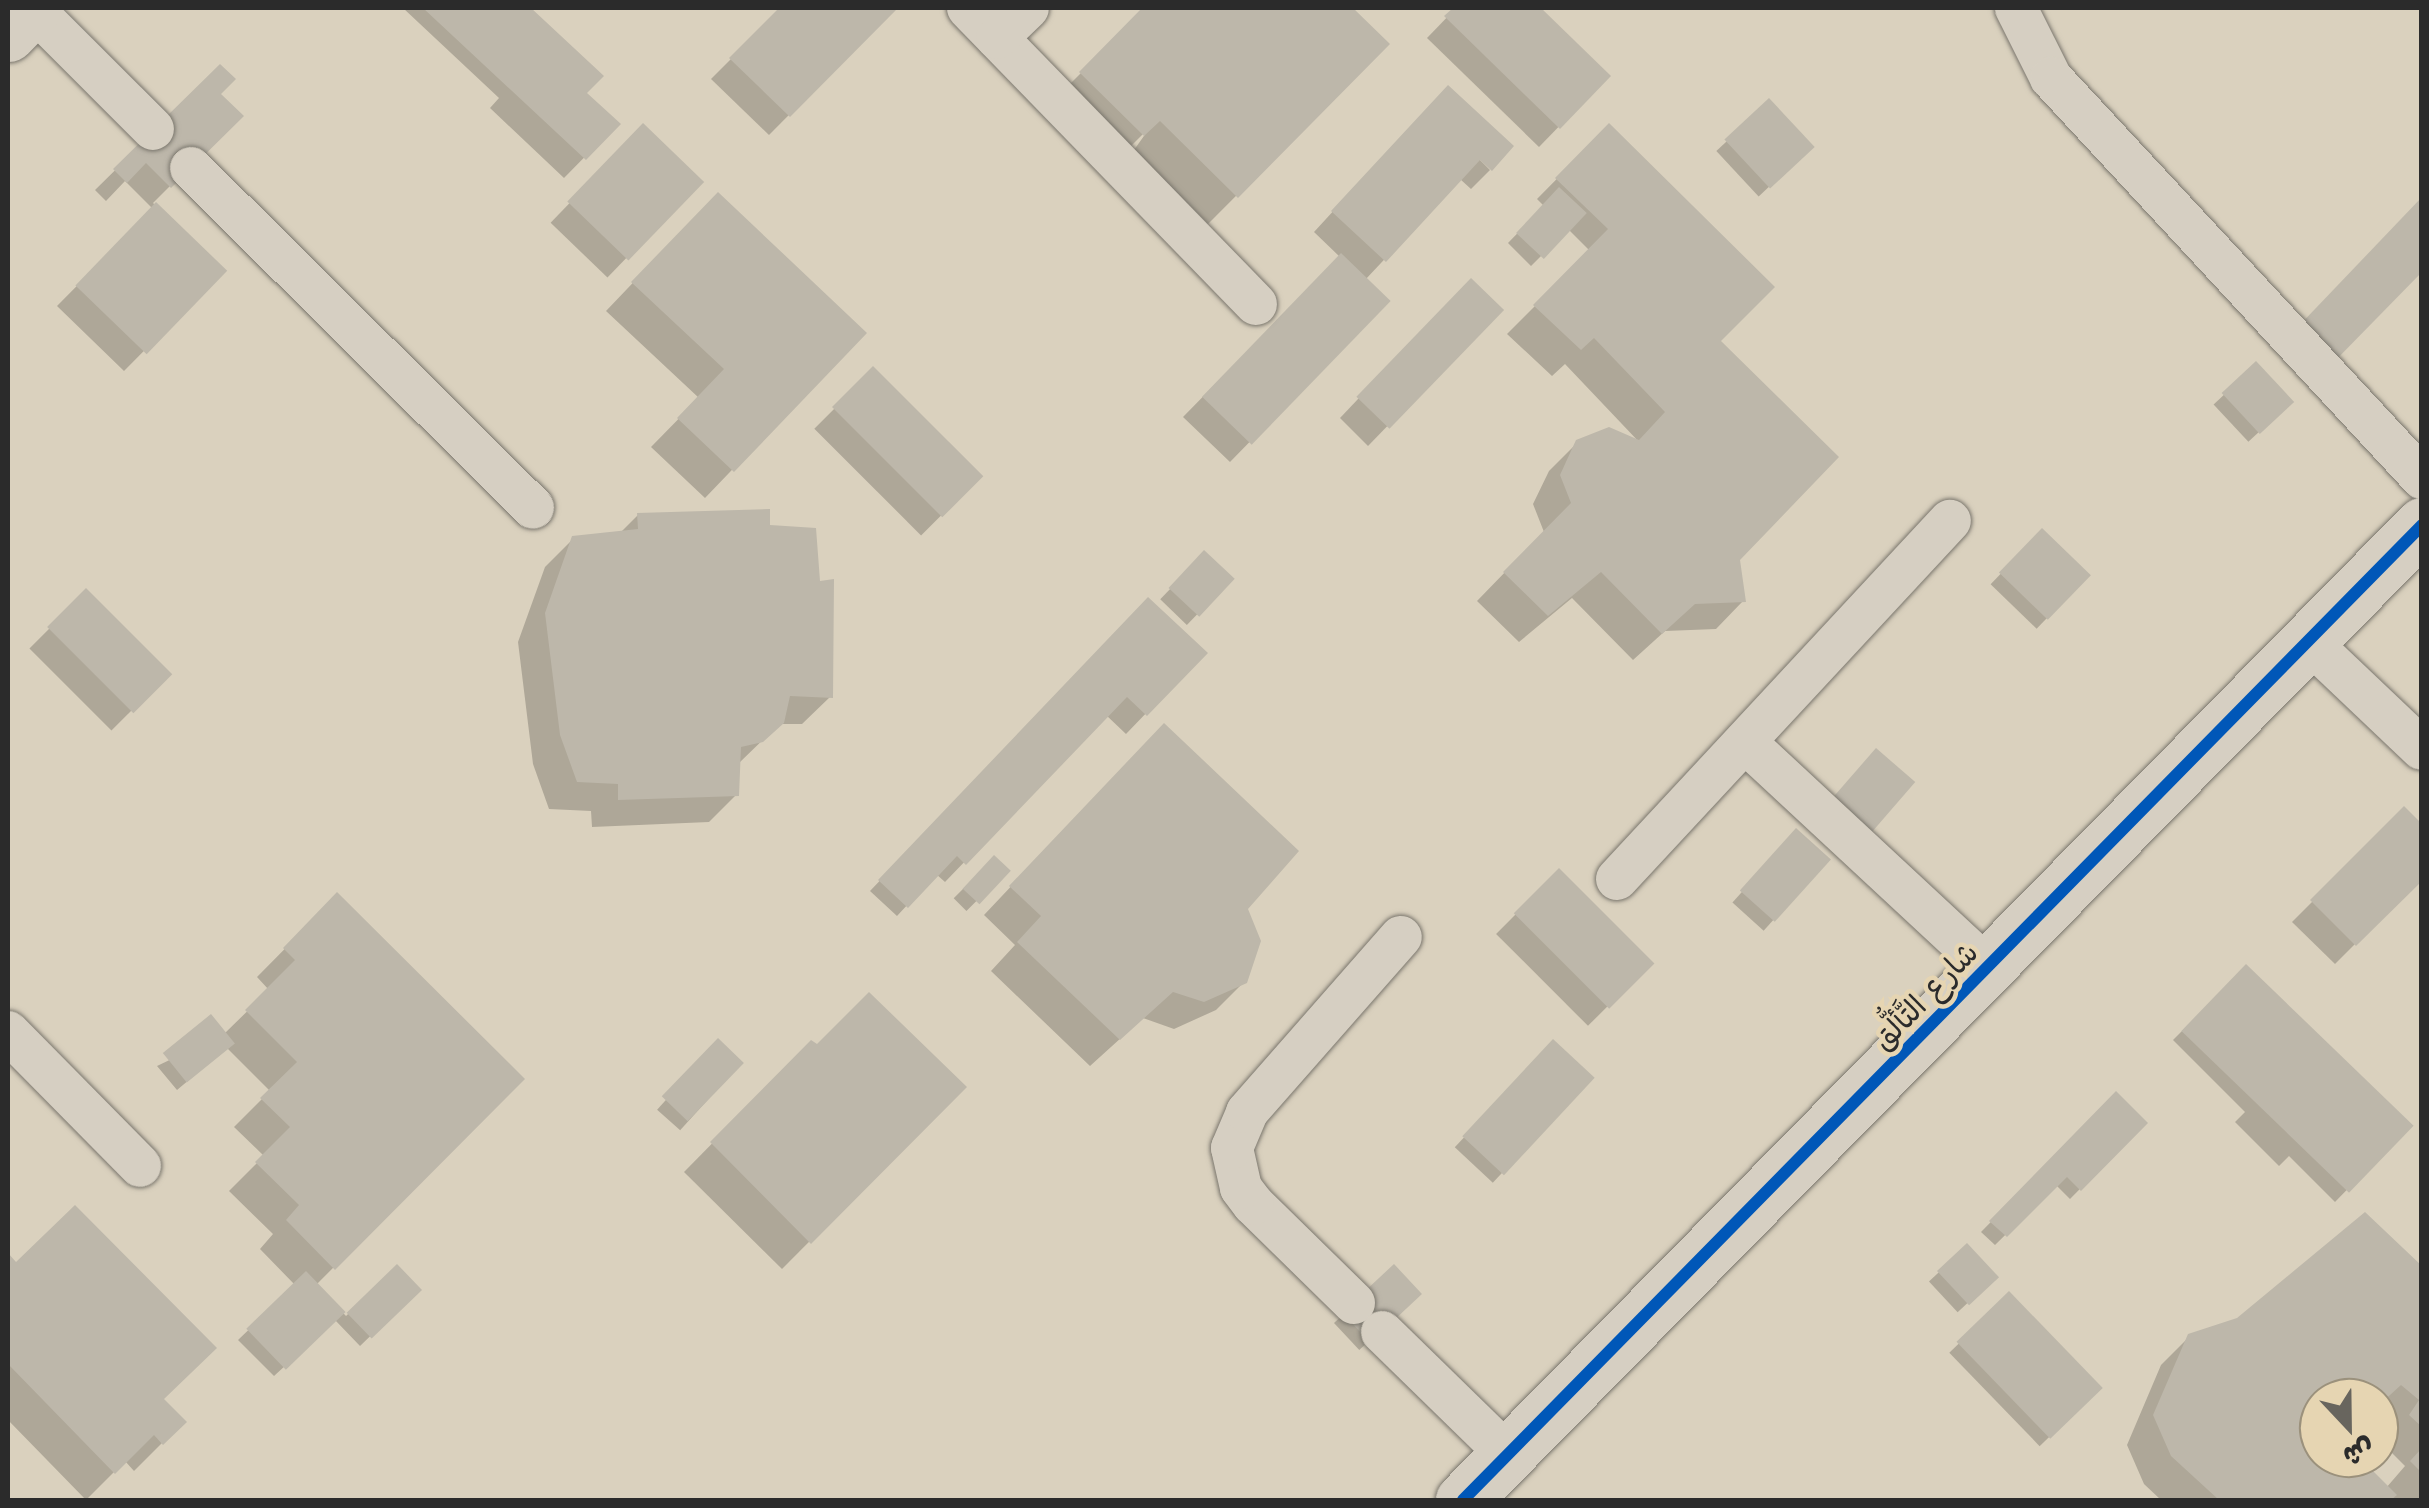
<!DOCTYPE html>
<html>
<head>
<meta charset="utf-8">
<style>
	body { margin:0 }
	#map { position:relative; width:2429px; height:1508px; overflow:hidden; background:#dad1be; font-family:Mali,"Playpen Sans Arabic",sans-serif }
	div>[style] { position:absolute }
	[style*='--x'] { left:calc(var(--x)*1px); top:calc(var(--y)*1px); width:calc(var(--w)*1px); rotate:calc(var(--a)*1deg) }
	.shadow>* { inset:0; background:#0003; transform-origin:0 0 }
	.building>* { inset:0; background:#bdb7aa; transform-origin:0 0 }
	.roads { filter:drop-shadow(0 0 2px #7a766d) drop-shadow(0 0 2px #7a766d) }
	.lane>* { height:42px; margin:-21px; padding:0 21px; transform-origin:21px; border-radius:21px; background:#d6cfc2 }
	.street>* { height:55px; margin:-27.5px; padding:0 27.5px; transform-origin:27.5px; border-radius:27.5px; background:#d6cfc2 }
	.cycleway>* { height:12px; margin:-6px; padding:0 6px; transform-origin:6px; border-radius:6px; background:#0057b8 }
	span { translate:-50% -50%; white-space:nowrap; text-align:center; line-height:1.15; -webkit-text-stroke:9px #e6d5b2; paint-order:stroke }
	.street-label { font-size:30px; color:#2b2b2b }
	.frame { position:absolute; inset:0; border:10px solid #2b2b2b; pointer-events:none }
	.north { position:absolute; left:2299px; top:1378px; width:100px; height:100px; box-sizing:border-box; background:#e6d5b2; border:2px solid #9b917c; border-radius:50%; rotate:158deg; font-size:28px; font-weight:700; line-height:40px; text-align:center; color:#2b2b2b }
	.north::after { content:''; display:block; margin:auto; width:35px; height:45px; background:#68655e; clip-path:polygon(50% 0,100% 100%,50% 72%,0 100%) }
</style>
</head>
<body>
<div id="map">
	<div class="shadow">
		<i style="clip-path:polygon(403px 8px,527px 8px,600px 76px,584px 94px,617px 124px,564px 178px,490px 108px,499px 98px)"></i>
		<i style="clip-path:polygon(782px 8px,895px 8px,769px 135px,711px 79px)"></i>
		<i style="clip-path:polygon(1146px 8px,1350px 8px,1387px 44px,1208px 224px,1134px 150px,1151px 126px,1115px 162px,1053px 101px)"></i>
		<i style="clip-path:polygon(1456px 8px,1537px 8px,1608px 76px,1539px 147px,1427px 38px)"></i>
		<i style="clip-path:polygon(220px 67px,218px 94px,240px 116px,153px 203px,223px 271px,124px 371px,57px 306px,153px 209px,125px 181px,106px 201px,95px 190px)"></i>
		<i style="left:1769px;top:102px;width:62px;height:72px;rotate:47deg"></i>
		<i style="clip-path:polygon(1428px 108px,1490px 170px,1471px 189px,1460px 179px,1365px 280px,1387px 301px,1230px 462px,1183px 417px,1340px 257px,1314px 232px)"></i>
		<i style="clip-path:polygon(1609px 126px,1718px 341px,1743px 601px,1716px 629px,1665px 631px,1633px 660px,1572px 598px,1519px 642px,1477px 601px,1544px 532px,1533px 504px,1549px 471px,1578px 442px,1640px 443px,1565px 364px,1552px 376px,1507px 334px,1590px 251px,1568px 229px,1531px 266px,1508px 243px,1544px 206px,1537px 199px)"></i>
		<i style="left:643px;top:127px;width:79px;height:133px;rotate:44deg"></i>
		<i style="clip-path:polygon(690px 223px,863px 333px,705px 498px,651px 447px,699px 398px,606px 311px)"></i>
		<i style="clip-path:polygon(1452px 300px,1500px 310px,1368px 446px,1340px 418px)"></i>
		<i style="left:2256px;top:365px;width:51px;height:58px;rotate:47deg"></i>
		<i style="left:873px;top:370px;width:151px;height:83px;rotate:45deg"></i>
		<i style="clip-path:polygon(638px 515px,768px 527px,830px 697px,802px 724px,779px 724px,738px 764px,737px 794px,709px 822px,592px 827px,591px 811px,549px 809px,533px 764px,518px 642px,545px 567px,573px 539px,620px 533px)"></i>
		<i style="left:2042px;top:531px;width:64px;height:74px;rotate:44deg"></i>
		<i style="left:1204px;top:554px;width:37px;height:63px;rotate:44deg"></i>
		<i style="left:86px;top:592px;width:116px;height:80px;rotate:45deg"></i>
		<i style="clip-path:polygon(1148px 600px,1204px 653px,1126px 734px,1106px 715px,945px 882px,936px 874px,897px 916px,870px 891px)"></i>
		<i style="clip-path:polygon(1136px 754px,1246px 908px,1244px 982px,1216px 1010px,1174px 1029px,1143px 1018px,1090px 1066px,991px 971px,1015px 945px,984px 915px)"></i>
		<i style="clip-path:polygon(2404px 810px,2422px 877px,2335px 964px,2292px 922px)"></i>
		<i style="left:1796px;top:832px;width:42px;height:95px;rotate:42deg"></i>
		<i style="left:994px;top:858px;width:18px;height:57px;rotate:45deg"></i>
		<i style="left:1559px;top:871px;width:130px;height:89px;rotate:45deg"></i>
		<i style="clip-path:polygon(337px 896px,521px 1079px,316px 1285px,346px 1316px,397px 1267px,418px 1290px,360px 1346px,335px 1320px,274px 1376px,238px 1340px,295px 1285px,260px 1249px,273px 1234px,229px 1191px,264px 1156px,234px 1127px,270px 1091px,227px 1048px,177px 1090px,157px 1066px,224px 1034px,269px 990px,257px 977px)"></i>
		<i style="clip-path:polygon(2246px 967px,2408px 1127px,2335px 1202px,2289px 1156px,2279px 1166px,2235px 1122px,2245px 1112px,2173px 1040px)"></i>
		<i style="left:718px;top:1042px;width:31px;height:91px;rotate:42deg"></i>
		<i style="left:1553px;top:1042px;width:52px;height:144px;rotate:43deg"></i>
		<i style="clip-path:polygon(811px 1043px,963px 1087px,782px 1269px,684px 1172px)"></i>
		<i style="clip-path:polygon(2116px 1095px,2145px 1123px,2070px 1199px,2056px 1185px,1995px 1245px,1981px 1232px)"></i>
		<i style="left:1967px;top:1246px;width:42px;height:52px;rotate:47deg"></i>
		<i style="clip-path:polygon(8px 1256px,183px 1422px,134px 1471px,125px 1461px,86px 1500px,8px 1420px)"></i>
		<i style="left:1394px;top:1267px;width:37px;height:82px;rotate:47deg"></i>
		<i style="clip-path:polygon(evenodd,2422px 1271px,2422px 1500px,2161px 1500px,2144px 1484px,2127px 1445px,2161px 1365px,2190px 1336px,2422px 1271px,2319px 1398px,2379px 1398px,2379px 1417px,2393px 1429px,2383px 1444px,2405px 1466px,2386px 1488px,2356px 1458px,2319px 1458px,2319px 1398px)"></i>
		<i style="left:2009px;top:1295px;width:130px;height:83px;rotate:46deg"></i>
	</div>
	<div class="building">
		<i style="clip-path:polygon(423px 8px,531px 8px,604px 76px,587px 93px,621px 124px,586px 160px)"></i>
		<i style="clip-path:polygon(779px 8px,898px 8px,790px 117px,729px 58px)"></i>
		<i style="clip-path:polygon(1142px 8px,1353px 8px,1390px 44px,1238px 198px,1160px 121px,1144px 136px,1079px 72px)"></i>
		<i style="clip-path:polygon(1453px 8px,1541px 8px,1611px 76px,1560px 129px,1444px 16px)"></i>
		<i style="clip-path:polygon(220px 64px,236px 79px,221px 94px,244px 116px,171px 188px,146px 163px,127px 183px,113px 169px)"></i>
		<i style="clip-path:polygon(1448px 85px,1514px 146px,1492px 171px,1480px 160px,1386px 262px,1331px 211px)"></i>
		<i style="left:1769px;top:98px;width:67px;height:61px;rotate:47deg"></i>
		<i style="left:643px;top:123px;width:85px;height:109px;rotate:44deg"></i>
		<i style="clip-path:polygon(1609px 123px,1775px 287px,1721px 341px,1839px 457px,1740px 560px,1746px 602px,1695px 604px,1662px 634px,1601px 572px,1548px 616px,1503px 572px,1571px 503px,1560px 475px,1576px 440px,1609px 427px,1639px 440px,1665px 412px,1594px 338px,1581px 350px,1533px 305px,1608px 229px,1555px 178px)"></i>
		<i style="left:1559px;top:187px;width:38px;height:63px;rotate:43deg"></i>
		<i style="clip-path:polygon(718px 192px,867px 333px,734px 472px,677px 418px,724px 369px,631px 282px)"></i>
		<i style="clip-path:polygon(2422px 197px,2422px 272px,2330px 366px,2294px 331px)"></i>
		<i style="left:156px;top:202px;width:99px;height:116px;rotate:44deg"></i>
		<i style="left:1341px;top:253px;width:69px;height:200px;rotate:44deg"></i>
		<i style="left:1471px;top:278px;width:46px;height:165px;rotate:44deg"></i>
		<i style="left:2256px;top:361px;width:56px;height:47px;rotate:47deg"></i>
		<i style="left:873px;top:366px;width:156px;height:58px;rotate:45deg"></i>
		<i style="clip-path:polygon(770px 509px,770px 525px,816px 528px,820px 581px,834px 579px,833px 698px,790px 696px,784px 723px,763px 742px,741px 747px,739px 796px,618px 800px,618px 784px,577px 782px,560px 735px,545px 613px,572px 536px,638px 529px,637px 513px)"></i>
		<i style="left:2042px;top:528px;width:68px;height:62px;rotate:44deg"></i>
		<i style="left:1204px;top:550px;width:42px;height:52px;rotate:43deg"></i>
		<i style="left:86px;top:588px;width:122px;height:55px;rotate:45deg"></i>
		<i style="clip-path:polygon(1148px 597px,1208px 653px,1147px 716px,1127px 697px,966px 865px,957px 856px,908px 908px,878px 880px)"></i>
		<i style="clip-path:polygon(1164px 723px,1299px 851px,1248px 909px,1261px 941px,1247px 983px,1204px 1002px,1173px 992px,1120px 1040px,1017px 942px,1041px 916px,1009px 886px)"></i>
		<i style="left:1876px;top:748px;width:52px;height:67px;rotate:41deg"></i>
		<i style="clip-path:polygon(2404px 806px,2422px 824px,2422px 881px,2356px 946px,2310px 900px)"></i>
		<i style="left:1796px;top:828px;width:47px;height:84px;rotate:42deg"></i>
		<i style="left:994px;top:855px;width:23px;height:46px;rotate:43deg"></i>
		<i style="left:1559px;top:868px;width:135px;height:64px;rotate:45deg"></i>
		<i style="clip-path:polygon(337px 892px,525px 1079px,335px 1270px,286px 1220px,299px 1205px,255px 1162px,290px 1127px,260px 1098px,297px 1062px,245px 1010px,295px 960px,283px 948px)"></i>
		<i style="left:2246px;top:964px;width:233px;height:93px;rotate:44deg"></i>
		<i style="clip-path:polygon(869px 992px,967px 1087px,811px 1244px,710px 1142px,811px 1040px,817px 1044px)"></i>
		<i style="left:211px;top:1014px;width:38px;height:62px;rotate:51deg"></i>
		<i style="left:718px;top:1038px;width:36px;height:81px;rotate:44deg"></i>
		<i style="left:1553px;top:1039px;width:57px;height:133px;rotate:43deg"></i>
		<i style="clip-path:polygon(2116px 1091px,2148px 1123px,2081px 1191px,2067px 1177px,2007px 1237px,1989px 1221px)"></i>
		<i style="clip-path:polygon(75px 1205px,217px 1348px,164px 1399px,187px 1422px,163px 1445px,154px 1435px,115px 1474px,8px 1364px,8px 1253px,16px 1262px)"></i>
		<i style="clip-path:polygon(2365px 1212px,2422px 1266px,2422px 1427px,2409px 1415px,2419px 1400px,2401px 1385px,2379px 1405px,2379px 1398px,2319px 1398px,2319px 1458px,2360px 1458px,2397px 1495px,2391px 1500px,2219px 1500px,2171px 1456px,2153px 1415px,2188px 1334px,2237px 1318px)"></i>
		<i style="left:1967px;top:1243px;width:47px;height:41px;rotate:47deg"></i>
		<i style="left:397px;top:1264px;width:36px;height:70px;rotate:46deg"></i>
		<i style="left:1394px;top:1264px;width:41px;height:71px;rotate:47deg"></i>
		<i style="left:306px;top:1271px;width:57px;height:83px;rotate:46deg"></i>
		<i style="left:2009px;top:1291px;width:135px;height:73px;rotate:46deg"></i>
		<i style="clip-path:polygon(2422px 1448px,2422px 1473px,2410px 1461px)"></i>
	</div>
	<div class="roads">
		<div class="lane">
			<i style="--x:32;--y:8;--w:171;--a:45"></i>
			<i style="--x:968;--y:8;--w:413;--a:45.8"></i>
			<i style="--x:2016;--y:8;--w:78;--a:63.4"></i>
			<i style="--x:2051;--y:78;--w:546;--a:47.15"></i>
			<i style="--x:997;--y:38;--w:43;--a:-44.1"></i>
			<i style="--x:191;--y:168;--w:482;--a:44.8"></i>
			<i style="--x:2307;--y:640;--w:158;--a:43.5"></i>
			<i style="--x:1745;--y:742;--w:330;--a:42.9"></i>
			<i style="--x:1617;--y:879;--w:489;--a:-47.1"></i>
			<i style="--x:8;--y:1032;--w:188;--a:45.4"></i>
			<i style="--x:1354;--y:1303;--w:141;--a:-135.6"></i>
			<i style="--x:1253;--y:1204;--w:20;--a:-127"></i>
			<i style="--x:1241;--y:1188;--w:41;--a:-102.7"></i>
			<i style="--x:1232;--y:1148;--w:39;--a:-67"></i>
			<i style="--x:1247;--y:1112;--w:233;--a:-48.7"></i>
			<i style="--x:1382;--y:1332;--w:176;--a:44.3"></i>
		</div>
		<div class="street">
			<i style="--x:8;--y:34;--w:36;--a:-46"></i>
			<i style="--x:1463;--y:1500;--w:1368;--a:-45.47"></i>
		</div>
	</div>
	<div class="cycleway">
		<i style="--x:1463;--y:1500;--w:1368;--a:-45.47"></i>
	</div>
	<div class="street-label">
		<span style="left:1924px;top:995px;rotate:-46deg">شارع التَّألُّق</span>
	</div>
	<div class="frame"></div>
	<div class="north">ش</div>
</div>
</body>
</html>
